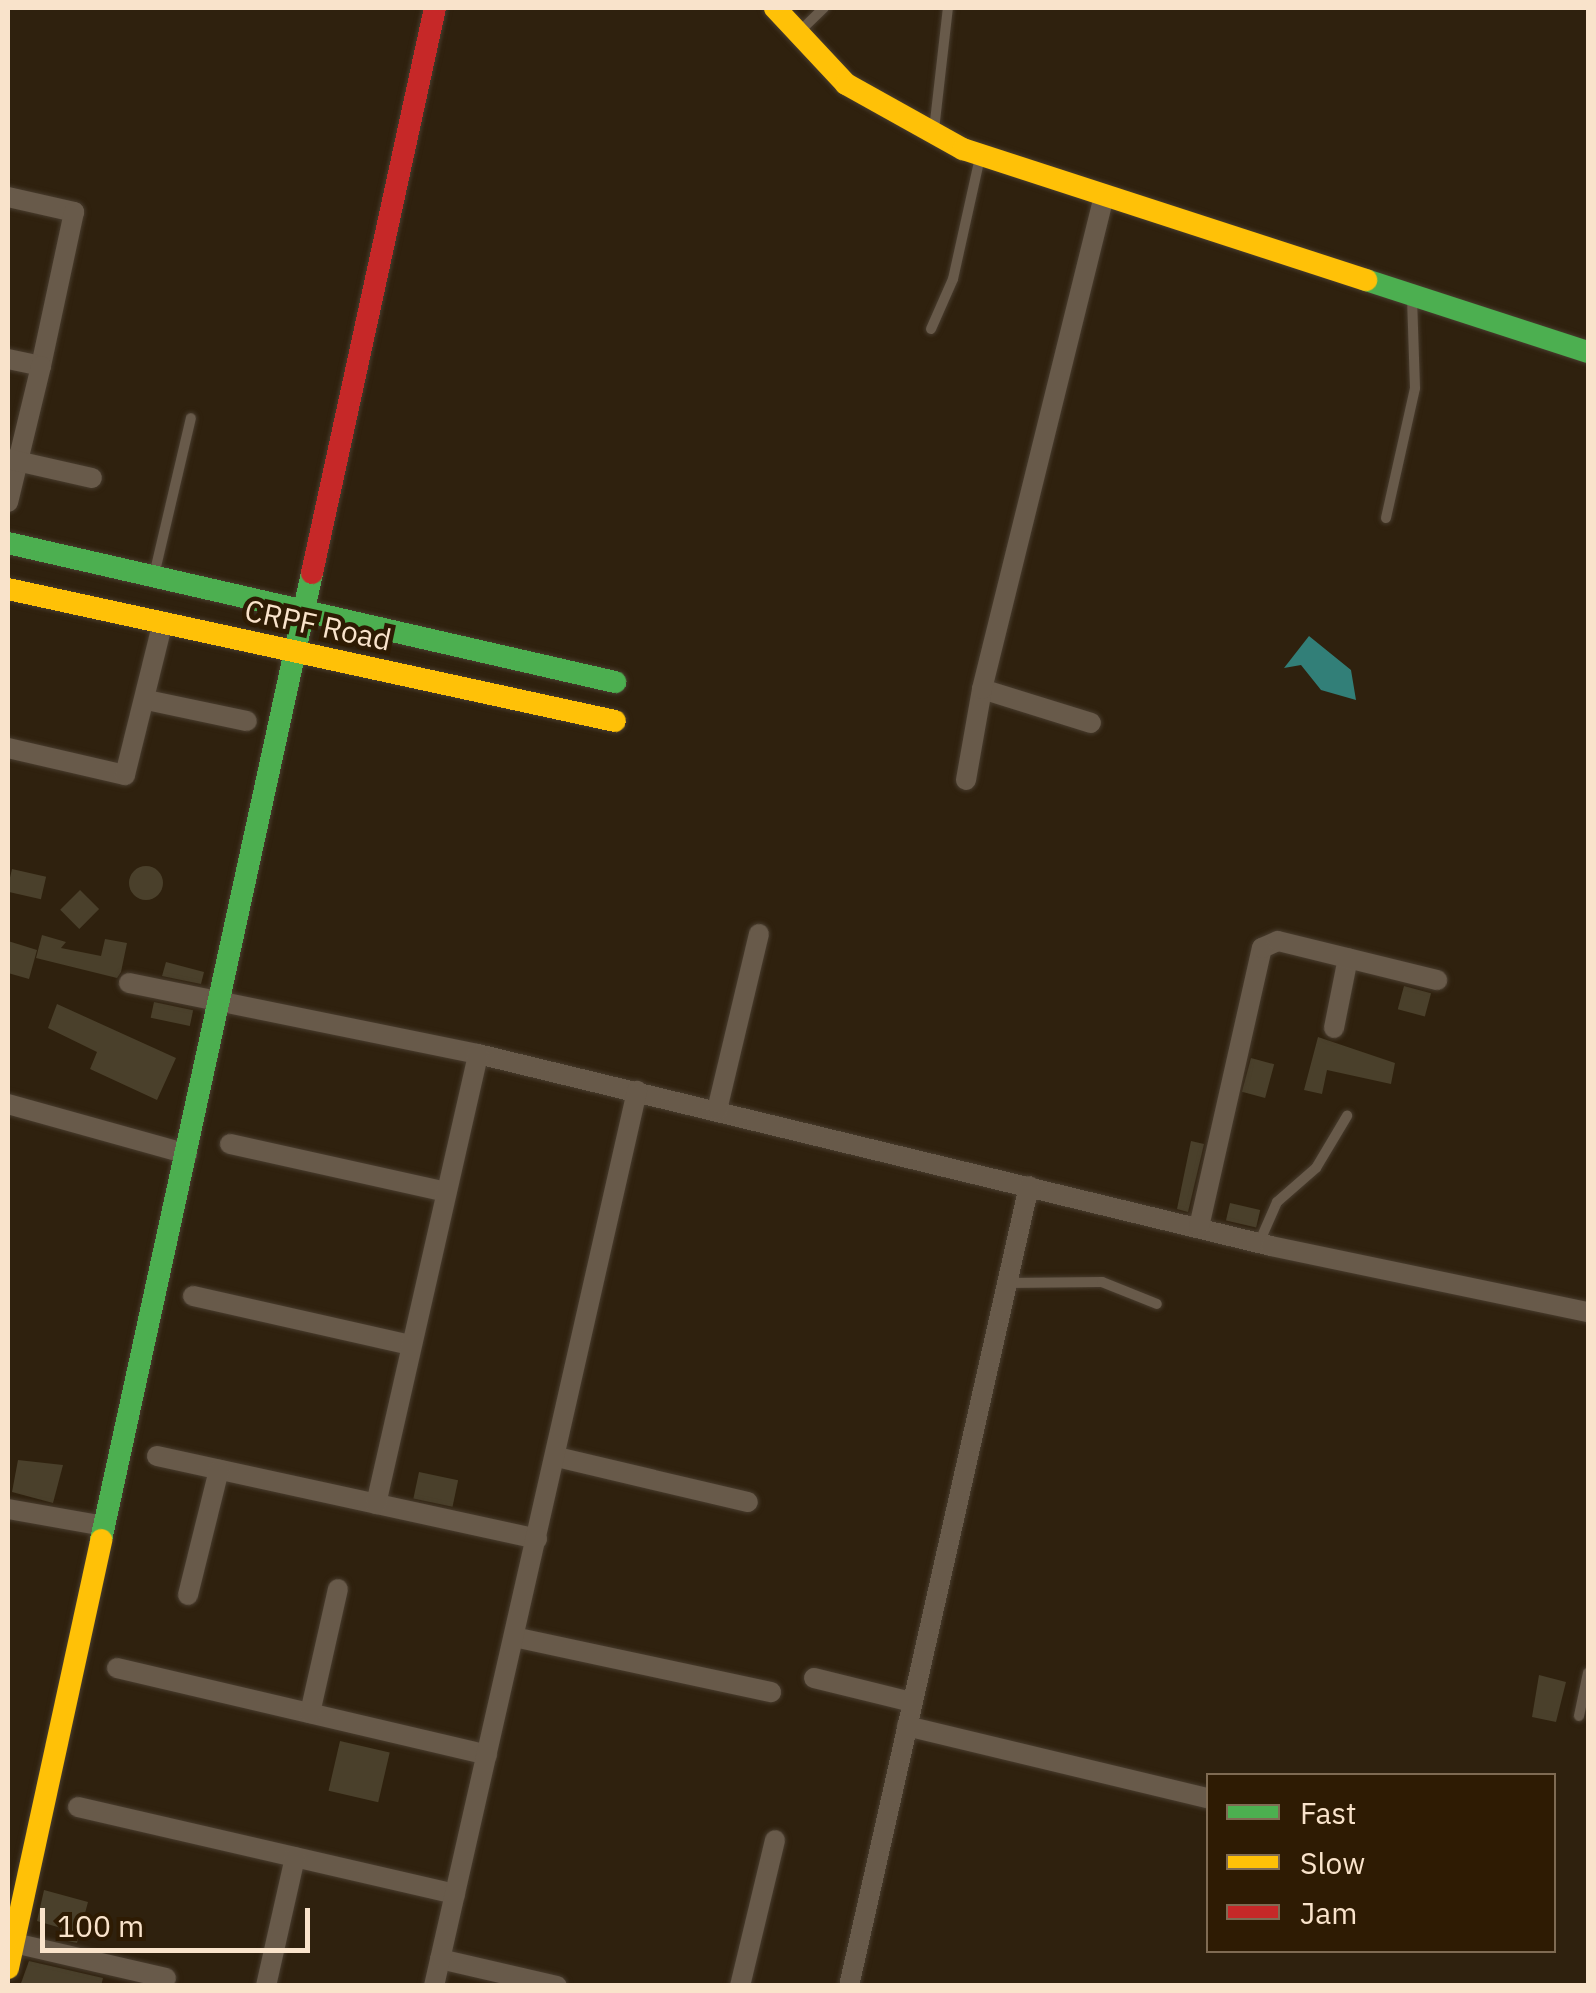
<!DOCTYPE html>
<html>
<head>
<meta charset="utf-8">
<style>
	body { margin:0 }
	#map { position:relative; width:1596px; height:1993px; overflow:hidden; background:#2f210e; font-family:"IBM Plex Sans",sans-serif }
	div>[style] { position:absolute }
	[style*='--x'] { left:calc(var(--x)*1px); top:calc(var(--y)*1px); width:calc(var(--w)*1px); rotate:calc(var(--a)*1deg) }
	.water>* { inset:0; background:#327f78 }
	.building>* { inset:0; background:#4a402b; transform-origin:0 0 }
	.round { border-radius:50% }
	.roads { filter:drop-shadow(0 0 2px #483c2e) drop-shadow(0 0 2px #483c2e) }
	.lane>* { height:10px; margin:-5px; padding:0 5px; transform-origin:5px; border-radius:5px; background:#685a4a }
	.street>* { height:20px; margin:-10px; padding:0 10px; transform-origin:10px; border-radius:10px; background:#685a4a }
	.fast>* { height:22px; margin:-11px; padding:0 11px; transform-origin:11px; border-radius:11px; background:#4caf50 }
	.slow>* { height:22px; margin:-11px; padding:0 11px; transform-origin:11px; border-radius:11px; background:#ffc107 }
	.jam>* { height:22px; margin:-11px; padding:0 11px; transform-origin:11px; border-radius:11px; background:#c62828 }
	span { translate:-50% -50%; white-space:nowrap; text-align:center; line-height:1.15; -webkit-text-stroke:9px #2e1b03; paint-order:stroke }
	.street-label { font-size:30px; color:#f9e3cb }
	.frame { position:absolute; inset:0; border:10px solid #f9e3cb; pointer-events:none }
	.legend { position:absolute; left:1206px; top:1773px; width:350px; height:180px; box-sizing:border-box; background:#2e1b03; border:2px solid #7f6b53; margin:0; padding:12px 18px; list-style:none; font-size:30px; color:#f9e3cb }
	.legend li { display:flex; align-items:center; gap:20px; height:50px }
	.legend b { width:50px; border:2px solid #7f6b53 }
	.scale { position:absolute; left:40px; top:1908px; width:270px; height:45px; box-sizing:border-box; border:5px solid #f9e3cb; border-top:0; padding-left:12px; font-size:30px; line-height:35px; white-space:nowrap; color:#f9e3cb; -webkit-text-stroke:8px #2e1b03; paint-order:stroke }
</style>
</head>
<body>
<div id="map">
	<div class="water">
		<i style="clip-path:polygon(1309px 636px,1351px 670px,1356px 700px,1321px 690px,1301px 665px,1284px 668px)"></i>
	</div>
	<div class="building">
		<i class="round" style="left:129px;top:866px;width:34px;height:34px"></i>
		<i style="left:12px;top:869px;width:35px;height:23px;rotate:13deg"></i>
		<i style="left:80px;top:890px;width:27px;height:28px;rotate:45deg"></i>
		<i style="clip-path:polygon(42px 935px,66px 942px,61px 948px,101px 956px,105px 939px,127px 943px,121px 972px,117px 978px,36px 958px)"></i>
		<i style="clip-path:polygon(8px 941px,37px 950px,29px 979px,8px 973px)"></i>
		<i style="clip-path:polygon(166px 962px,204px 972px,201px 984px,162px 976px)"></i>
		<i style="left:1404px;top:986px;width:28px;height:24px;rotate:15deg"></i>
		<i style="left:154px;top:1002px;width:40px;height:16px;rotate:12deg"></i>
		<i style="clip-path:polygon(57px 1004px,176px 1058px,157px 1100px,90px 1069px,97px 1052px,48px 1028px)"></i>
		<i style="clip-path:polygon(1318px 1037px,1395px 1063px,1391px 1084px,1327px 1070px,1322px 1094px,1304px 1090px)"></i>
		<i style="left:1251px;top:1058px;width:24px;height:35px;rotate:15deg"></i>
		<i style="clip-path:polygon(1191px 1141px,1204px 1144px,1188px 1212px,1177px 1209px)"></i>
		<i style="left:1230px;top:1203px;width:31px;height:18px;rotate:13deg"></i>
		<i style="clip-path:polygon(18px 1460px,63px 1465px,53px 1503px,12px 1492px)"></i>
		<i style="left:419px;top:1472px;width:40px;height:27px;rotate:12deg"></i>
		<i style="clip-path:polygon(1539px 1675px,1566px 1682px,1556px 1722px,1532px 1717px)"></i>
		<i style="left:340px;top:1741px;width:51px;height:51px;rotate:13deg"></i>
		<i style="clip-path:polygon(44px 1890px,88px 1902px,77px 1943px,58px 1939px,61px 1928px,37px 1921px)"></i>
		<i style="clip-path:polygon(29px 1961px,103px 1978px,101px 1986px,20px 1986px)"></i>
	</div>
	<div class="roads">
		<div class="lane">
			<i style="--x:801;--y:30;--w:32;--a:-44"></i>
			<i style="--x:934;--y:130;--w:123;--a:-83.5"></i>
			<i style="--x:931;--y:329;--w:55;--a:-66.3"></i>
			<i style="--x:953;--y:279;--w:125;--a:-77.5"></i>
			<i style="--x:1386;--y:518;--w:133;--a:-77.4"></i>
			<i style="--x:1415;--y:388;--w:91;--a:-91.9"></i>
			<i style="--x:155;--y:571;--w:157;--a:-76.8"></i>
			<i style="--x:1259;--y:1243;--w:45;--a:-66.3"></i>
			<i style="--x:1277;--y:1202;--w:52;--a:-41.1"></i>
			<i style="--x:1316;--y:1168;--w:61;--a:-59.2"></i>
			<i style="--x:1008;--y:1283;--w:94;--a:-0.6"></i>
			<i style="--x:1102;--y:1282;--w:59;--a:21.8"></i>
			<i style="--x:1579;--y:1716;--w:44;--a:-78.2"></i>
		</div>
		<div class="street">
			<i style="--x:8;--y:197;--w:68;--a:12.8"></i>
			<i style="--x:74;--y:212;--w:157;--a:102.1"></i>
			<i style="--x:8;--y:359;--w:34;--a:12"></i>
			<i style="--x:41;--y:366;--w:140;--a:103.6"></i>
			<i style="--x:8;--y:459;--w:86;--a:12.7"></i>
			<i style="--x:982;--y:689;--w:114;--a:17.3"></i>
			<i style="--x:147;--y:700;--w:102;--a:11.9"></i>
			<i style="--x:8;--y:748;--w:120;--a:13"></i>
			<i style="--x:125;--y:775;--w:158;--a:-76.1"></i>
			<i style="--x:966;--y:780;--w:92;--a:-80"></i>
			<i style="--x:982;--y:689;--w:504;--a:-76.1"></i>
			<i style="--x:129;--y:983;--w:356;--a:11.5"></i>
			<i style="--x:478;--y:1054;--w:816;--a:13.61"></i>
			<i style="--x:1271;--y:1246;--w:324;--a:11.8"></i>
			<i style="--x:1334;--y:1028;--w:71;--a:-78.7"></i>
			<i style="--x:8;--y:1104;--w:186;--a:15.6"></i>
			<i style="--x:717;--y:1110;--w:181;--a:-76.6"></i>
			<i style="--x:230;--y:1144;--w:221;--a:12.5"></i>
			<i style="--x:1199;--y:1227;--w:286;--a:-77.3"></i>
			<i style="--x:1262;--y:948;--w:17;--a:-24"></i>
			<i style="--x:1278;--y:941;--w:164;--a:13.8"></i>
			<i style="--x:193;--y:1296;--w:223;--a:12.7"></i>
			<i style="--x:157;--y:1456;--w:389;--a:12.3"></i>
			<i style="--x:557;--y:1457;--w:196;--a:13.3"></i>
			<i style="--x:376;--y:1504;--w:461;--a:-77.2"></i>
			<i style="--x:8;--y:1509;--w:97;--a:10"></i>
			<i style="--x:188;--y:1595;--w:129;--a:-76.1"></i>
			<i style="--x:514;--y:1637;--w:263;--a:12.1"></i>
			<i style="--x:117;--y:1668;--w:380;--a:13.2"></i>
			<i style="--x:814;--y:1678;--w:101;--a:13.8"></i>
			<i style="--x:310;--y:1713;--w:127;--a:-77.3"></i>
			<i style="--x:907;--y:1726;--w:309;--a:13.5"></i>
			<i style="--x:78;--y:1807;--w:387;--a:13"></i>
			<i style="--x:14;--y:1943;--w:156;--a:13"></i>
			<i style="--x:440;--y:1959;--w:120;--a:13"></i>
			<i style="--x:266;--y:1986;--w:132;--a:-77.3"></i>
			<i style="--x:434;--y:1986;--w:918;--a:-77.22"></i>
			<i style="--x:740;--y:1986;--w:150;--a:-76.5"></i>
			<i style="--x:849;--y:1986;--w:820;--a:-77.32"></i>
		</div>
		<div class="fast">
			<i style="--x:1366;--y:280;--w:233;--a:18"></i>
			<i style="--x:8;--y:543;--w:623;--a:12.9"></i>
			<i style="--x:101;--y:1540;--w:990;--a:-77.69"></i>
		</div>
		<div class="slow">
			<i style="--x:775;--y:8;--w:104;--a:46.9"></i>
			<i style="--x:846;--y:84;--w:134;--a:29.1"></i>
			<i style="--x:963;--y:149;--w:424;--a:18"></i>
			<i style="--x:8;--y:589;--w:621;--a:12.27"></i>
			<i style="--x:8;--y:1968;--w:438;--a:-77.7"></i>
		</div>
		<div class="jam">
			<i style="--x:312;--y:573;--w:578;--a:-77.72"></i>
		</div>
	</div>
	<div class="street-label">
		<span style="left:318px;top:625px;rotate:12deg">CRPF Road</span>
	</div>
	<div class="frame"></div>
	<ul class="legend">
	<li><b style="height:12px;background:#4caf50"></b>Fast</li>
	<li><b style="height:12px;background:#ffc107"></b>Slow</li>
	<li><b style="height:12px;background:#c62828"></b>Jam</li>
	</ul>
	<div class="scale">100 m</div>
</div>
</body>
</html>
